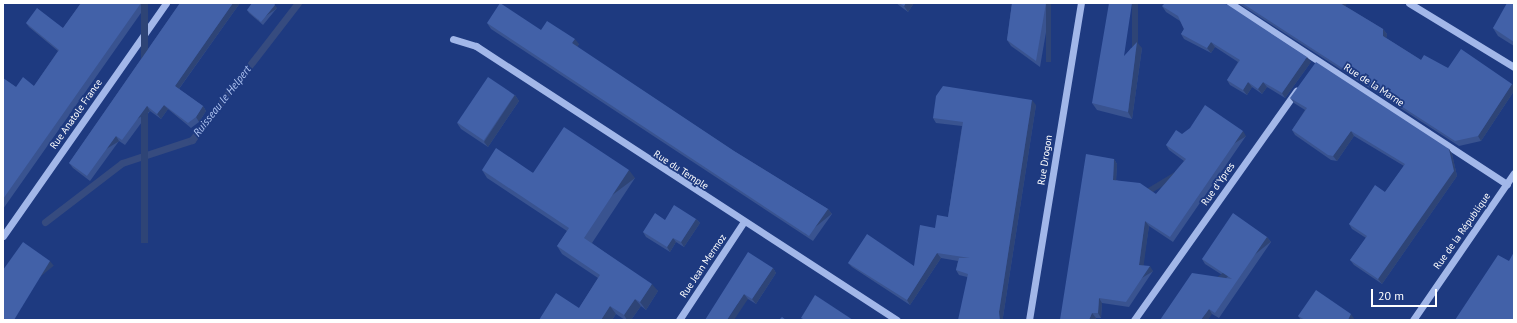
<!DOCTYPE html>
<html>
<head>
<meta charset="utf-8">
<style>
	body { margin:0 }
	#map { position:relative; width:1517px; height:323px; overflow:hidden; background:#1e3a80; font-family:"PT Sans",sans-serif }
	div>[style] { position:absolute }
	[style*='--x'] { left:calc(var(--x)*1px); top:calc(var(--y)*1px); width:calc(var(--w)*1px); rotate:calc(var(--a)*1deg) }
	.stream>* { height:7px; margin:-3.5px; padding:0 3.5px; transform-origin:3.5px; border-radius:3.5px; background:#364b7f }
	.minor>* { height:7px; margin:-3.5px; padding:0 3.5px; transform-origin:3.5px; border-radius:3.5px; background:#a2b7e9 }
	.wall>* { inset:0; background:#395390 }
	.shaded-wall>* { inset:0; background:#2e4476; transform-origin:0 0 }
	.building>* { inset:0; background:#4261a8; transform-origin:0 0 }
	span { translate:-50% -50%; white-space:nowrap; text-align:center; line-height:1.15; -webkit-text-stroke:3.5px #1e3a80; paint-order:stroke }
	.street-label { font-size:10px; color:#fff }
	.water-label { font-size:11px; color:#adc2f0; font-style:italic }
	.frame { position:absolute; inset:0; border:4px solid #fff; pointer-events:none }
	.scale { position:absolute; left:1371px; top:289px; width:66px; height:18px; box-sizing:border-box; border:2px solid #fff; border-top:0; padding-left:5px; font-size:12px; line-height:14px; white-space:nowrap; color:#fff; -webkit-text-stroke:3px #1e3a80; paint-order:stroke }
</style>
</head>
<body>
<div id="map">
	<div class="stream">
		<i style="--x:45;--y:222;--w:97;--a:-37.5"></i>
		<i style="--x:122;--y:163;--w:74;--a:-18.2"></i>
		<i style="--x:192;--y:140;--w:173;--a:-52.3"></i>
	</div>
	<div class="minor">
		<i style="--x:1230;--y:3;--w:331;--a:33.2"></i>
		<i style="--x:1409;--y:3;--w:123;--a:31.4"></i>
		<i style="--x:453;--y:39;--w:24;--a:17"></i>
		<i style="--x:476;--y:46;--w:502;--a:33.06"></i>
		<i style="--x:3;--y:236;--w:284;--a:-55"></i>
		<i style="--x:679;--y:320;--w:116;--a:-56.6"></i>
		<i style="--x:1029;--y:320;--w:321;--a:-80.7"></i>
		<i style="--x:1134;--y:320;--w:281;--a:-54.7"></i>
		<i style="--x:1413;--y:320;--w:178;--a:-55.5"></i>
	</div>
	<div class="wall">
		<i style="clip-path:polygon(81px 3px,148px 3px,3px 209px,3px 78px,16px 87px,34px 86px,58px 51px,29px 27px,26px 23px,63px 28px)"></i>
		<i style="clip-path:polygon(180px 3px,240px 3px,179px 89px,203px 106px,206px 111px,199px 122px,191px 128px,168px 109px,161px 119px,150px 111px,125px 145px,119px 141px,90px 181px,73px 168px,69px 163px)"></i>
		<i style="clip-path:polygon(896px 3px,914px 3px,908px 12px)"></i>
		<i style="clip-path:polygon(1012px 3px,1051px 3px,1040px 67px,1011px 46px,1007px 40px)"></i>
		<i style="clip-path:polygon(1238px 3px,1347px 3px,1345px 6px,1383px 29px,1387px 34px,1386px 38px,1421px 60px,1448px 68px,1512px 84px,1514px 87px,1514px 91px,1481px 141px,1459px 146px)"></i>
		<i style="clip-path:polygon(1514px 3px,1514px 46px,1498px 36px,1493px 28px)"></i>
		<i style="clip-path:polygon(1162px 6px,1311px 62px,1285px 98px,1267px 87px,1262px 94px,1252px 87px,1247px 95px,1230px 85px,1227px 80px,1238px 62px,1215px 47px,1211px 53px,1184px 39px,1181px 34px,1184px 29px,1180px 21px,1166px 12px)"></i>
		<i style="clip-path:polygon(277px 8px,263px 25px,249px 13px,247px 10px)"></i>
		<i style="clip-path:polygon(487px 23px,541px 30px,579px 44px,577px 47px,734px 151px,828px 209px,832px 214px,813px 241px,491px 29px)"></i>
		<i style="clip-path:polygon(1131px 48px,1142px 48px,1132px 119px,1097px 110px,1092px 103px)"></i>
		<i style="clip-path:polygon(515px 95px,519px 101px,488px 147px,461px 129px,457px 123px)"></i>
		<i style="clip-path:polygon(1290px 98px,1449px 149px,1452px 154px,1457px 176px,1382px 284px,1354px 265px,1350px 260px,1366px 238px,1352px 229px,1349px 224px,1385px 192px,1404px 166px,1354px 136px,1337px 161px,1331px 160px,1295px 135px,1292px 130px,1305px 110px,1294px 103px)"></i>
		<i style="clip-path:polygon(1036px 105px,1003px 317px,967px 277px,959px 275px,956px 270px,958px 261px,941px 258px,910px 305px,852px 267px,848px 263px,914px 266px,935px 228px,948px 217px,962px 126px,936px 123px,933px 118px)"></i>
		<i style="clip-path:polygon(1182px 134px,1246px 136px,1173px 242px,1149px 226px,1143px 265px,1153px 271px,1129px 307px,1102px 303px,1101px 318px,1096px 318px,1095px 320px,1060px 320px,1114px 159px,1117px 164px,1116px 180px,1156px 194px,1184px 161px,1169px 150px,1166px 145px)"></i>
		<i style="clip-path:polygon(482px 170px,635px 178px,592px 243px,658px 291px,646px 310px,641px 306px,631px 320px,625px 320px,616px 314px,612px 320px,539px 320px,579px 308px,598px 278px,562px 254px,557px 246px,567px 231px,487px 178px)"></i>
		<i style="clip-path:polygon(696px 219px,700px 223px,684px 247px,676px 242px,670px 252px,646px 237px,643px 232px)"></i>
		<i style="clip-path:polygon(1267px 237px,1271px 242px,1219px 318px,1212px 314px,1160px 320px,1227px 278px,1205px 264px,1202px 259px)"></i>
		<i style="clip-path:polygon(773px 268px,776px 273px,756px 304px,748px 299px,705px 320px)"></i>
		<i style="clip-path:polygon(1298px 316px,1355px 320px,1301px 320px)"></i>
	</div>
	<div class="shaded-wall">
		<i style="left:141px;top:3px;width:7px;height:240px"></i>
		<i style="clip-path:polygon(233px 3px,240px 3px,178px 90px,175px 86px)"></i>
		<i style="clip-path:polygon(906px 3px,914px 3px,908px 12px,904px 6px)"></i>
		<i style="left:1046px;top:3px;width:5px;height:59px"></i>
		<i style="left:1132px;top:3px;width:6px;height:54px"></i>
		<i style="clip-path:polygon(1340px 3px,1347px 3px,1344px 9px)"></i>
		<i style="left:275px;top:5px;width:4px;height:22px;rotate:56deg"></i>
		<i style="clip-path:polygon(1383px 29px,1387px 34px,1386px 41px,1383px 36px)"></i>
		<i style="clip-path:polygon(575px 39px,579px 44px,576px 49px,572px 43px)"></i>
		<i style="clip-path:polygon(1137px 42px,1142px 48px,1132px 119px,1128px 112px)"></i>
		<i style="clip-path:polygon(1211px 42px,1215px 47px,1211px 53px,1207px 48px)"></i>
		<i style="clip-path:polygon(1307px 57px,1311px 62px,1285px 98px,1282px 93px)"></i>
		<i style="clip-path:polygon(1248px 82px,1252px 87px,1247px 95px,1243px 90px)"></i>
		<i style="clip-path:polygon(1263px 82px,1267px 87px,1262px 94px,1258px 89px)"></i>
		<i style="clip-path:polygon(1512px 84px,1514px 87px,1514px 91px,1481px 141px,1478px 136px)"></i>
		<i style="clip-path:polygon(515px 95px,519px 101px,488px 147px,484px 142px)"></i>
		<i style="clip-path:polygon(1032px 100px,1036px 105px,1003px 317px,1003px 320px,1000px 320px,999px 312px)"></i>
		<i style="clip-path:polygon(164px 105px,168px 109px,161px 119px,157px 114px)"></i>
		<i style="left:147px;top:106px;width:6px;height:42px;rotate:59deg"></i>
		<i style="clip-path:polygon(203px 106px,206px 111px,199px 122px,196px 117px)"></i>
		<i style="left:1243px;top:131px;width:6px;height:129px;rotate:59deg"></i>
		<i style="clip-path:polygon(1351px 131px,1354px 136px,1337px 161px,1333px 156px)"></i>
		<i style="left:116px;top:136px;width:6px;height:49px;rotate:59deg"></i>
		<i style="clip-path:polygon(1449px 149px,1452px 154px,1457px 176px,1382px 284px,1378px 279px)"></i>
		<i style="clip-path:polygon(1114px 159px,1117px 164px,1116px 185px,1113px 180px)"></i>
		<i style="left:629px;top:170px;width:10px;height:82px;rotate:53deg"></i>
		<i style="left:828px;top:209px;width:6px;height:33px;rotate:51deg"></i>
		<i style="clip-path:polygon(696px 219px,700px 223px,684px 247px,681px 242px)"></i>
		<i style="clip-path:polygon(1145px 221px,1149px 226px,1143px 270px,1139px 265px)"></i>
		<i style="left:1267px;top:237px;width:6px;height:92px;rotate:51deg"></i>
		<i style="clip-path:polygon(673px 238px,676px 242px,670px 252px,667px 247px)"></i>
		<i style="clip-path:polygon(937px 253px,941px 258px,910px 305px,907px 300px)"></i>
		<i style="left:50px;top:261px;width:6px;height:69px;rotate:51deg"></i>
		<i style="left:1150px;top:266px;width:6px;height:43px;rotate:59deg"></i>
		<i style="clip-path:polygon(773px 268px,776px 273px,756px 304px,752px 299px)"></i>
		<i style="clip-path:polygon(652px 284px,658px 291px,646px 310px,640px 302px)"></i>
		<i style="clip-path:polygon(744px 294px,748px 299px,734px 320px,727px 320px)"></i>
		<i style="clip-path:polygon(1099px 298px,1102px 303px,1101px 318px,1098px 313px)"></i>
		<i style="clip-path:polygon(635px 299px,641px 306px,631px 320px,627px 320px,624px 315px)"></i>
		<i style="clip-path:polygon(610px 306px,616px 314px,612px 320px,601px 320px)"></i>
		<i style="clip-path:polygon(1209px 309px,1212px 314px,1208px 320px,1201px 320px)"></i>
		<i style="clip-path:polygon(1092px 313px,1096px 318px,1095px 320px,1089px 320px)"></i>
		<i style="clip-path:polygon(1351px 314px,1355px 320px,1348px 320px)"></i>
	</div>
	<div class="building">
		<i style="clip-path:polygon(81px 3px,141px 3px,3px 199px,3px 78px,16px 87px,23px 77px,34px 86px,59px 50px,26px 23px,37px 8px,63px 28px)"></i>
		<i style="clip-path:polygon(180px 3px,233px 3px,175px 86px,203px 106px,196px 117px,188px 123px,164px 105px,157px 114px,147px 106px,122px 140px,116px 136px,87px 176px,69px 163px)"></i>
		<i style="clip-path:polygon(252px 3px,274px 3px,275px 5px,261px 22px,247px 10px)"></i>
		<i style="clip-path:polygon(500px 3px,541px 30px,547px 21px,575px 39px,572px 43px,734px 151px,828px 209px,809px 236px,487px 23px)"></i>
		<i style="clip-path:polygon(899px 3px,906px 3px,904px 6px)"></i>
		<i style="clip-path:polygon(1012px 3px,1046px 3px,1036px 61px,1007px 40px)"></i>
		<i style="clip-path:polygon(1109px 3px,1132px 3px,1124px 56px,1137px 42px,1128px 112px,1092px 103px)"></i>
		<i style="clip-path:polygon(1165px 3px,1225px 3px,1307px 57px,1282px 93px,1263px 82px,1258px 89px,1248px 82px,1243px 90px,1227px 80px,1240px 60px,1211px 42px,1207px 48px,1181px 34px,1184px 29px,1178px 16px,1162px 6px)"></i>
		<i style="clip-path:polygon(1242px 3px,1340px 3px,1383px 29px,1383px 36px,1421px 60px,1424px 55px,1448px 68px,1461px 49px,1512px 84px,1478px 136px,1455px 141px)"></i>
		<i style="clip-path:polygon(1507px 3px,1514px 3px,1514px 42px,1493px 28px)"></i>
		<i style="clip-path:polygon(1316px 62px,1449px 149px,1454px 171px,1378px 279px,1350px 260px,1367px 236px,1349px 224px,1375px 185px,1385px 192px,1405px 164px,1351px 131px,1333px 156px,1328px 155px,1292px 130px,1307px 108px,1290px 98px)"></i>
		<i style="left:488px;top:77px;width:32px;height:55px;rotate:34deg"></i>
		<i style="clip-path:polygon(943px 86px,1032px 100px,999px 312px,1000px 320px,958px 320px,968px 274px,956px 270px,959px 258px,970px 258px,937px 253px,907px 300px,848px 263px,867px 234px,914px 266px,920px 225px,935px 228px,937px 215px,948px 217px,963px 122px,933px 118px,936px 96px)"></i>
		<i style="clip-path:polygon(1205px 105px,1243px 131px,1170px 237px,1145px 221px,1139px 265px,1150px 266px,1126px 302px,1099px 298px,1098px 313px,1092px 313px,1089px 320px,1060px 320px,1086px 154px,1114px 159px,1113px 180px,1140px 183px,1156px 194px,1186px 159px,1166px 145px,1176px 130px,1182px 134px,1190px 128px)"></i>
		<i style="clip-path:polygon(564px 127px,629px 170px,584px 238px,652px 284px,640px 302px,635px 299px,624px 315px,610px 306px,601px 320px,539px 320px,556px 293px,579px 308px,600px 275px,557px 246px,569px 228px,482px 170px,496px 148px,533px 173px)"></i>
		<i style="clip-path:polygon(674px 205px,696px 219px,681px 242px,673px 238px,667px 247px,643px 232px,655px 213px,665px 220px)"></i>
		<i style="clip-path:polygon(1233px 213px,1267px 237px,1215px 313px,1209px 309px,1201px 320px,1160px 320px,1192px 273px,1232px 279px,1202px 259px)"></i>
		<i style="clip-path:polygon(23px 242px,50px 261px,14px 320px,3px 320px,3px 270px)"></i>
		<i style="clip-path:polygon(748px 252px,773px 268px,752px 299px,744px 294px,727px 320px,705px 320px)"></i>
		<i style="clip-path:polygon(1514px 252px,1514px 320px,1455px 320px,1498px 255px,1509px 261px)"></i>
		<i style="clip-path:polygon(1316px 290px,1351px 314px,1348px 320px,1305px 320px,1298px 316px)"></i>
		<i style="clip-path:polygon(815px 295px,853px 320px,805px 320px,801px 318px)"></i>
		<i style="clip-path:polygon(782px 317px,786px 320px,779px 320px)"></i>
	</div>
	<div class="street-label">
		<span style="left:1374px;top:85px;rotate:33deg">Rue de la Marne</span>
		<span style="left:76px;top:114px;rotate:-55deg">Rue Anatole France</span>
		<span style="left:1045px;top:160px;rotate:-81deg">Rue Drogon</span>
		<span style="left:681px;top:170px;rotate:33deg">Rue du Temple</span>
		<span style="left:1218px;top:184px;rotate:-55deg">Rue d'Ypres</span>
		<span style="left:1462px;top:231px;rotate:-55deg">Rue de la République</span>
		<span style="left:703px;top:266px;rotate:-56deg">Rue Jean Mermoz</span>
	</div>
	<div class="water-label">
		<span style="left:222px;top:101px;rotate:-52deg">Ruisseau le Helpert</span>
	</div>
	<div class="frame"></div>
	<div class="scale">20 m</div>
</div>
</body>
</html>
